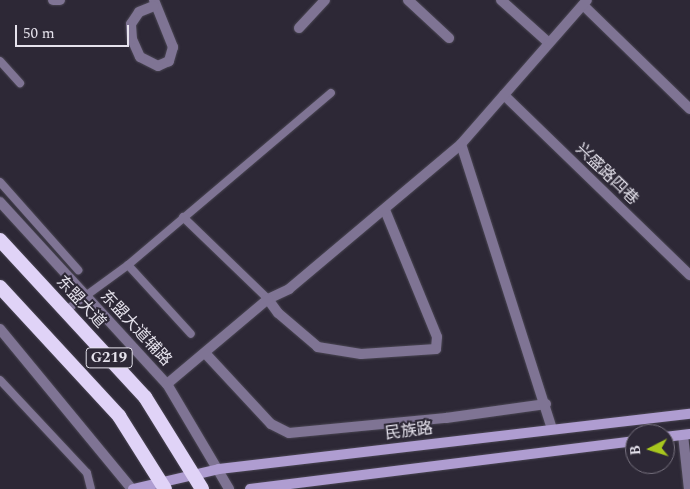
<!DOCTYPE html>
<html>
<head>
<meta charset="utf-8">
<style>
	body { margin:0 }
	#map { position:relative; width:690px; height:489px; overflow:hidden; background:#2d2836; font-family:Spectral,"Noto Sans SC",serif }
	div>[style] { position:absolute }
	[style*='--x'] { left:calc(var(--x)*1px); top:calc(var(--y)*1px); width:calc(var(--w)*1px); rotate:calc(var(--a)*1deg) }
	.roads { filter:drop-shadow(0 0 1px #4a4653) drop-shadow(0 0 1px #4a4653) }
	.service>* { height:8px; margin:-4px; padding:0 4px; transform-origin:4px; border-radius:4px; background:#7f7494 }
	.minor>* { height:10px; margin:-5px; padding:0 5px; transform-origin:5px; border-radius:5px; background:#7f7494 }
	.tertiary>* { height:10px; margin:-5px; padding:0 5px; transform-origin:5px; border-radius:5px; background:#7f7494 }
	.secondary>* { height:10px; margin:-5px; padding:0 5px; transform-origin:5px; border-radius:5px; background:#af9dd1 }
	.trunk>* { height:14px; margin:-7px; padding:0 7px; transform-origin:7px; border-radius:7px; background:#e0d3f7 }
	span { translate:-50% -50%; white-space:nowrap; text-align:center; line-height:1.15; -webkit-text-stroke:4px #2d2836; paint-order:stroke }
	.shield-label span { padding:1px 4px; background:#2d2836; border:1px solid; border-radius:4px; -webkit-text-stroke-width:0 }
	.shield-label { font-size:15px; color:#e5e2ec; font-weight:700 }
	.street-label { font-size:16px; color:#e5e2ec }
	.north { position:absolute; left:625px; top:424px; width:50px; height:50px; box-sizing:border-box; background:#2d2836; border:1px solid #77727f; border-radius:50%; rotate:265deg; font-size:14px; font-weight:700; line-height:20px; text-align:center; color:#e5e2ec }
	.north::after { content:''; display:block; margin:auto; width:18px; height:22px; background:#a8c71e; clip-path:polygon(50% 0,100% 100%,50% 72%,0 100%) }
	.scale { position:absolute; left:15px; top:25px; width:114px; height:22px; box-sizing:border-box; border:2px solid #e5e2ec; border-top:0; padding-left:6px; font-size:15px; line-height:18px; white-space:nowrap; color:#e5e2ec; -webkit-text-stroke:4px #2d2836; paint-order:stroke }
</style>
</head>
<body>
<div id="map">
	<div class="roads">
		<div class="service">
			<i style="--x:0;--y:61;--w:30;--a:48"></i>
			<i style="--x:0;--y:182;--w:118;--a:48.4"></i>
			<i style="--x:183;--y:217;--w:118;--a:44"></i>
			<i style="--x:128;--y:265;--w:93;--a:47.6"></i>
			<i style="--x:65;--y:311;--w:78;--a:-36.1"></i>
			<i style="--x:128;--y:265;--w:266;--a:-40.3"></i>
			<i style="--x:0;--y:380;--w:127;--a:46.9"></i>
			<i style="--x:87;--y:473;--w:16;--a:76"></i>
		</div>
		<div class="minor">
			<i style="--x:53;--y:0;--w:7;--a:0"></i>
			<i style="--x:154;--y:0;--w:51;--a:68"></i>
			<i style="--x:173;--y:47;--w:15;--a:106"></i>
			<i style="--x:169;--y:61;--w:12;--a:156"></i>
			<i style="--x:158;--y:66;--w:20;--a:-153"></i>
			<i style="--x:140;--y:57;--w:20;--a:-114"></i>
			<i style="--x:132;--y:39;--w:15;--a:-94"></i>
			<i style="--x:131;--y:24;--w:14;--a:-56"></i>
			<i style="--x:139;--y:12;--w:16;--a:-22"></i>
			<i style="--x:408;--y:0;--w:56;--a:42.8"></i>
			<i style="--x:501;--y:0;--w:64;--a:41.9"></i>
			<i style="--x:583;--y:5;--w:149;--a:44.2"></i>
			<i style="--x:299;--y:28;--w:38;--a:-47"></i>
			<i style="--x:504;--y:95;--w:259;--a:44.1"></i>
			<i style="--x:385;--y:210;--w:137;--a:67.7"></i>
			<i style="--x:437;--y:337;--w:12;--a:95"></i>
			<i style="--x:436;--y:349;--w:75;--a:176.2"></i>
			<i style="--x:361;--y:354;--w:44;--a:-170.8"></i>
			<i style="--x:318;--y:347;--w:52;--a:-139.6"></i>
			<i style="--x:278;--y:313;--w:17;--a:-126"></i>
			<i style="--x:268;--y:299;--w:23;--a:-25"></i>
			<i style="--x:289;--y:289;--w:225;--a:-40.1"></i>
			<i style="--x:205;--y:353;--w:97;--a:47.1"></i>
			<i style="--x:271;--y:424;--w:20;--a:27"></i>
			<i style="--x:289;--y:433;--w:158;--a:-5.5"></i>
			<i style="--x:446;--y:418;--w:101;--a:-8"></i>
			<i style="--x:167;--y:384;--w:132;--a:-40.1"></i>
			<i style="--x:552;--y:429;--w:299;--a:-107.7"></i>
			<i style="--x:461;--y:144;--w:191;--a:-48.8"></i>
			<i style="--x:683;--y:435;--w:54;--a:83.7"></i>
		</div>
		<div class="tertiary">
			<i style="--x:0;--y:202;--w:247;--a:47.5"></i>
			<i style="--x:167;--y:384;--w:122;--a:59.4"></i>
			<i style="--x:0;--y:329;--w:207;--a:50.5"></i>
		</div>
		<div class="secondary">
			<i style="--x:665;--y:437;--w:25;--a:-7"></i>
			<i style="--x:133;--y:489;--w:88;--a:-13.1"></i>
			<i style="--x:219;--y:469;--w:474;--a:-6.7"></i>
			<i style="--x:250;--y:489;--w:388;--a:-7.1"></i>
		</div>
		<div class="trunk">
			<i style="--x:0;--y:240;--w:214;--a:47.3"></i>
			<i style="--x:145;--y:397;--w:108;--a:58.2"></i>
			<i style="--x:0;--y:287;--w:176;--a:47.3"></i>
			<i style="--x:119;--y:416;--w:86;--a:57.8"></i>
		</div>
	</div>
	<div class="shield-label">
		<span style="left:109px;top:358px">G219</span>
	</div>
	<div class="street-label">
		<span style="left:607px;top:174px;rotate:44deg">兴盛路四巷</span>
		<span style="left:81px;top:302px;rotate:47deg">东盟大道</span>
		<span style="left:136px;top:328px;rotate:47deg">东盟大道辅路</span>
		<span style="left:409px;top:431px;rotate:-7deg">民族路</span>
	</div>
	<div class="north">B</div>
	<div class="scale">50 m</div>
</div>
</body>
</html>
